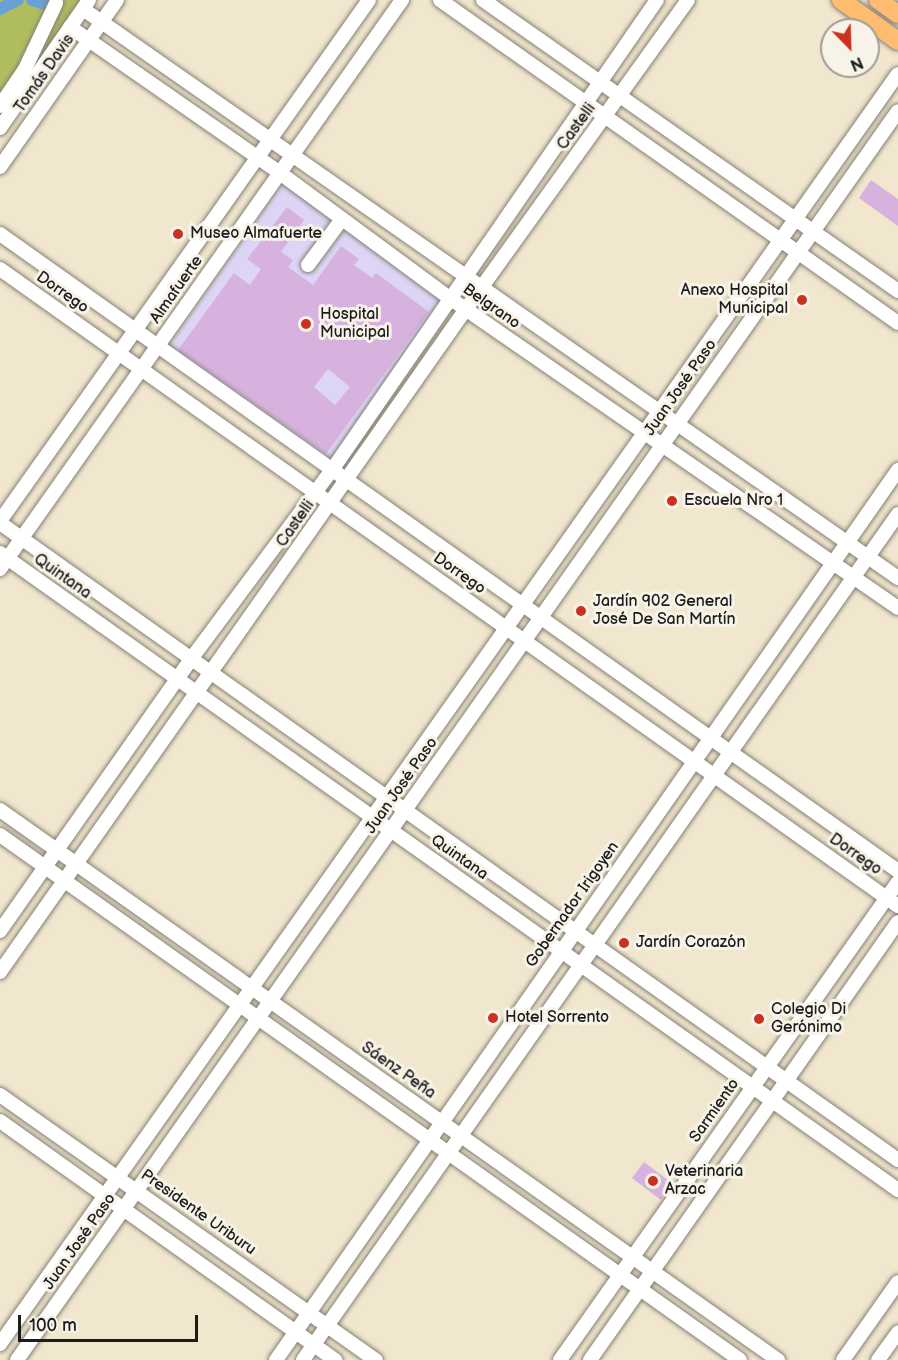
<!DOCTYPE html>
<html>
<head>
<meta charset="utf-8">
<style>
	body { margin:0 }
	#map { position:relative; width:898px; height:1360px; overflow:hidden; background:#f1e6ce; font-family:"Balsamiq Sans",sans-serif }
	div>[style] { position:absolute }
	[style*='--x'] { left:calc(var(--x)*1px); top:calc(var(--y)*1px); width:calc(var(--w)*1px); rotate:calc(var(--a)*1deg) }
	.built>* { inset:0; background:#ddd5f6; transform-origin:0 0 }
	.green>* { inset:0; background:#b0bd5f }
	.canal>* { height:12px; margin:-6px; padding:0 6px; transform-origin:6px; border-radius:6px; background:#69a0d7 }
	.building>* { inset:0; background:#d7b2df; transform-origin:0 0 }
	.roads { filter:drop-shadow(0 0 2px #868175) drop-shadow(0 0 2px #868175) }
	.minor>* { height:14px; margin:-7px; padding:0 7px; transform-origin:7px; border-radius:7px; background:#fff }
	.major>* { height:18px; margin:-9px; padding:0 9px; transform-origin:9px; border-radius:9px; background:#febc70 }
	.dots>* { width:16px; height:16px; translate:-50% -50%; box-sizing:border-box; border:3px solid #f7f3e8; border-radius:50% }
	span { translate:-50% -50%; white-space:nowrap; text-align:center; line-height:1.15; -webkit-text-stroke:6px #f7f3e8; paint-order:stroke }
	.street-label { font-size:16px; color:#1c1c1c }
	.poi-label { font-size:16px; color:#1c1c1c }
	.left { translate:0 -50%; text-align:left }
	.right { translate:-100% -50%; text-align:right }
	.north { position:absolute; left:820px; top:18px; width:60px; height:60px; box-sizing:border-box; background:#f7f3e8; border:2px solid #9f9d96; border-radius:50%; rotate:157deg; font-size:16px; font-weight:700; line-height:24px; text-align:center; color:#1c1c1c }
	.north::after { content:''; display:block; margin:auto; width:21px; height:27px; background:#c8321e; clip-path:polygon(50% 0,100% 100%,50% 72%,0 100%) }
	.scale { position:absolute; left:18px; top:1315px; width:180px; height:27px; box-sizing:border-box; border:3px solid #1c1c1c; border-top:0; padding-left:8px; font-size:18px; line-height:21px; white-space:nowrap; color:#1c1c1c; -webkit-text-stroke:4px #f7f3e8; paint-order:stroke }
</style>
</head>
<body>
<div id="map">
	<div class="built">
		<i style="left:282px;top:184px;width:199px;height:201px;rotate:35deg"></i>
	</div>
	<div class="green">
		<i style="clip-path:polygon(0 0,81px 0,0 116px)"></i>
	</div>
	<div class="canal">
		<i style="--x:32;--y:0;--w:14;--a:17"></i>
		<i style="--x:0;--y:9;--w:20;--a:-27"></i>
	</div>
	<div class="building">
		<i style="clip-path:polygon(871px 180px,898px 199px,898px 226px,859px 198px)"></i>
		<i style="clip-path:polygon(evenodd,287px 207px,304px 220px,281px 252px,293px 260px,288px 267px,313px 285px,341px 246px,359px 259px,354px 265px,372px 278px,376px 273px,429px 312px,326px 454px,178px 350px,234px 273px,250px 285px,261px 269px,247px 259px,287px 207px,328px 369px,350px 387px,335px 405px,314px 387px,328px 369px)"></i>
		<i style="left:644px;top:1162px;width:36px;height:20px;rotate:37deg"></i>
	</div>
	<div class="roads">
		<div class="minor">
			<i style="--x:440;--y:0;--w:560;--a:35.19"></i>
			<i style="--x:483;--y:0;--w:507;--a:35.04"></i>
			<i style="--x:83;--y:9;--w:994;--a:34.92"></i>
			<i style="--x:70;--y:27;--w:256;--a:34.8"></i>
			<i style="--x:280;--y:173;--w:212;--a:36.4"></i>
			<i style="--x:451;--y:299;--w:543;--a:34.66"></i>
			<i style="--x:0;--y:106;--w:45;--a:-56"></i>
			<i style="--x:25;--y:69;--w:73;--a:-64.8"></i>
			<i style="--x:0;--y:128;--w:156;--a:-55.2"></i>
			<i style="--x:0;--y:167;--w:204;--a:-55"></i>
			<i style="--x:0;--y:234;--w:1101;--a:35.35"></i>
			<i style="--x:308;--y:265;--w:57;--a:-53.5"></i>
			<i style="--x:0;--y:269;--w:1101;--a:35.35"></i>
			<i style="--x:0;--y:521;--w:638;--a:-54.69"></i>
			<i style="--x:0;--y:523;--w:1101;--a:35.35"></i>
			<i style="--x:0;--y:553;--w:1101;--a:35.35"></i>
			<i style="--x:0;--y:569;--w:697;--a:-54.76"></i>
			<i style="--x:0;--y:810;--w:953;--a:35.26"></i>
			<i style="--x:0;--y:835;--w:907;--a:35.35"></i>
			<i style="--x:0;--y:931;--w:332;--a:-54.9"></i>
			<i style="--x:191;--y:659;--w:236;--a:-53.3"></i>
			<i style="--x:332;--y:470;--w:571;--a:-55.34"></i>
			<i style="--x:0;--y:972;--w:810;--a:-54.9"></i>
			<i style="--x:466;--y:309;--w:380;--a:-54.3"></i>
			<i style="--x:0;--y:1095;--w:460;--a:35.2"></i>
			<i style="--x:0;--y:1121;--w:412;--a:35.5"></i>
			<i style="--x:0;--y:1344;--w:1555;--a:-54.74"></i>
			<i style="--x:17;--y:1360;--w:1528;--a:-54.8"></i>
			<i style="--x:276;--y:1360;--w:1086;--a:-55.05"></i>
			<i style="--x:303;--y:1360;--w:1034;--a:-54.88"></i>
			<i style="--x:560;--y:1360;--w:585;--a:-54.74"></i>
			<i style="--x:590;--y:1360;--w:535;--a:-54.89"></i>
			<i style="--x:843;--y:1360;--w:95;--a:-54.8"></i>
			<i style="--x:878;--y:1360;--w:34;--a:-54"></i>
		</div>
		<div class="major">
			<i style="--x:841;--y:0;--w:70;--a:35.7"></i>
			<i style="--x:878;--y:0;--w:24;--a:35"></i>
		</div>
	</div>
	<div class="dots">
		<i style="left:178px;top:234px;background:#c8321e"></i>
		<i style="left:802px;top:300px;background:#c8321e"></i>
		<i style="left:306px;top:324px;background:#c8321e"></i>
		<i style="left:672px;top:501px;background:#c8321e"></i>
		<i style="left:581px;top:611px;background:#c8321e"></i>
		<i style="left:624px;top:943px;background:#c8321e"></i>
		<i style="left:493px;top:1018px;background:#c8321e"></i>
		<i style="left:759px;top:1019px;background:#c8321e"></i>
		<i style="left:653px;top:1181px;background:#c8321e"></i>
	</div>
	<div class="street-label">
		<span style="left:45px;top:74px;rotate:-55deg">Tomás Davis</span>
		<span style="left:577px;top:127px;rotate:-54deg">Castelli</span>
		<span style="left:177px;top:290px;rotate:-55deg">Almafuerte</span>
		<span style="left:62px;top:293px;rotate:35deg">Dorrego</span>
		<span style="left:491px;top:307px;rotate:35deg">Belgrano</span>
		<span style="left:681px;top:388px;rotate:-55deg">Juan José Paso</span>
		<span style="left:296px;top:524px;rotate:-55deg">Castelli</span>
		<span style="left:459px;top:574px;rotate:35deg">Dorrego</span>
		<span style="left:62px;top:577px;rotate:35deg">Quintana</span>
		<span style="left:402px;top:786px;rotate:-55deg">Juan José Paso</span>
		<span style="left:855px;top:855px;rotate:35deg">Dorrego</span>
		<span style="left:459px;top:858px;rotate:35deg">Quintana</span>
		<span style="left:573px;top:905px;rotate:-55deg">Gobernador Irigoyen</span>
		<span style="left:398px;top:1071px;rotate:35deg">Sáenz Peña</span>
		<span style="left:715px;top:1111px;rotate:-55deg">Sarmiento</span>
		<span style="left:198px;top:1213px;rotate:35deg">Presidente Uriburu</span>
		<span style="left:80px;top:1242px;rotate:-55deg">Juan José Paso</span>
	</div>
	<div class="poi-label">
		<span class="left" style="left:190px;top:234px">Museo Almafuerte</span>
		<span class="right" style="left:788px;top:300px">Anexo Hospital<br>Municipal</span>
		<span class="left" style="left:320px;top:324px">Hospital<br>Municipal</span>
		<span class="left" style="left:684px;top:501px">Escuela Nro 1</span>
		<span class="left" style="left:593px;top:611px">Jardín 902 General<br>José De San Martín</span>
		<span class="left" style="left:636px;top:943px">Jardín Corazón</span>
		<span class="left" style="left:771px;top:1019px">Colegio Di<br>Gerónimo</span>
		<span class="left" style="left:505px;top:1018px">Hotel Sorrento</span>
		<span class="left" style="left:665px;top:1181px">Veterinaria<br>Arzac</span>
	</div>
	<div class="north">N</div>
	<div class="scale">100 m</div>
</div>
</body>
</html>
